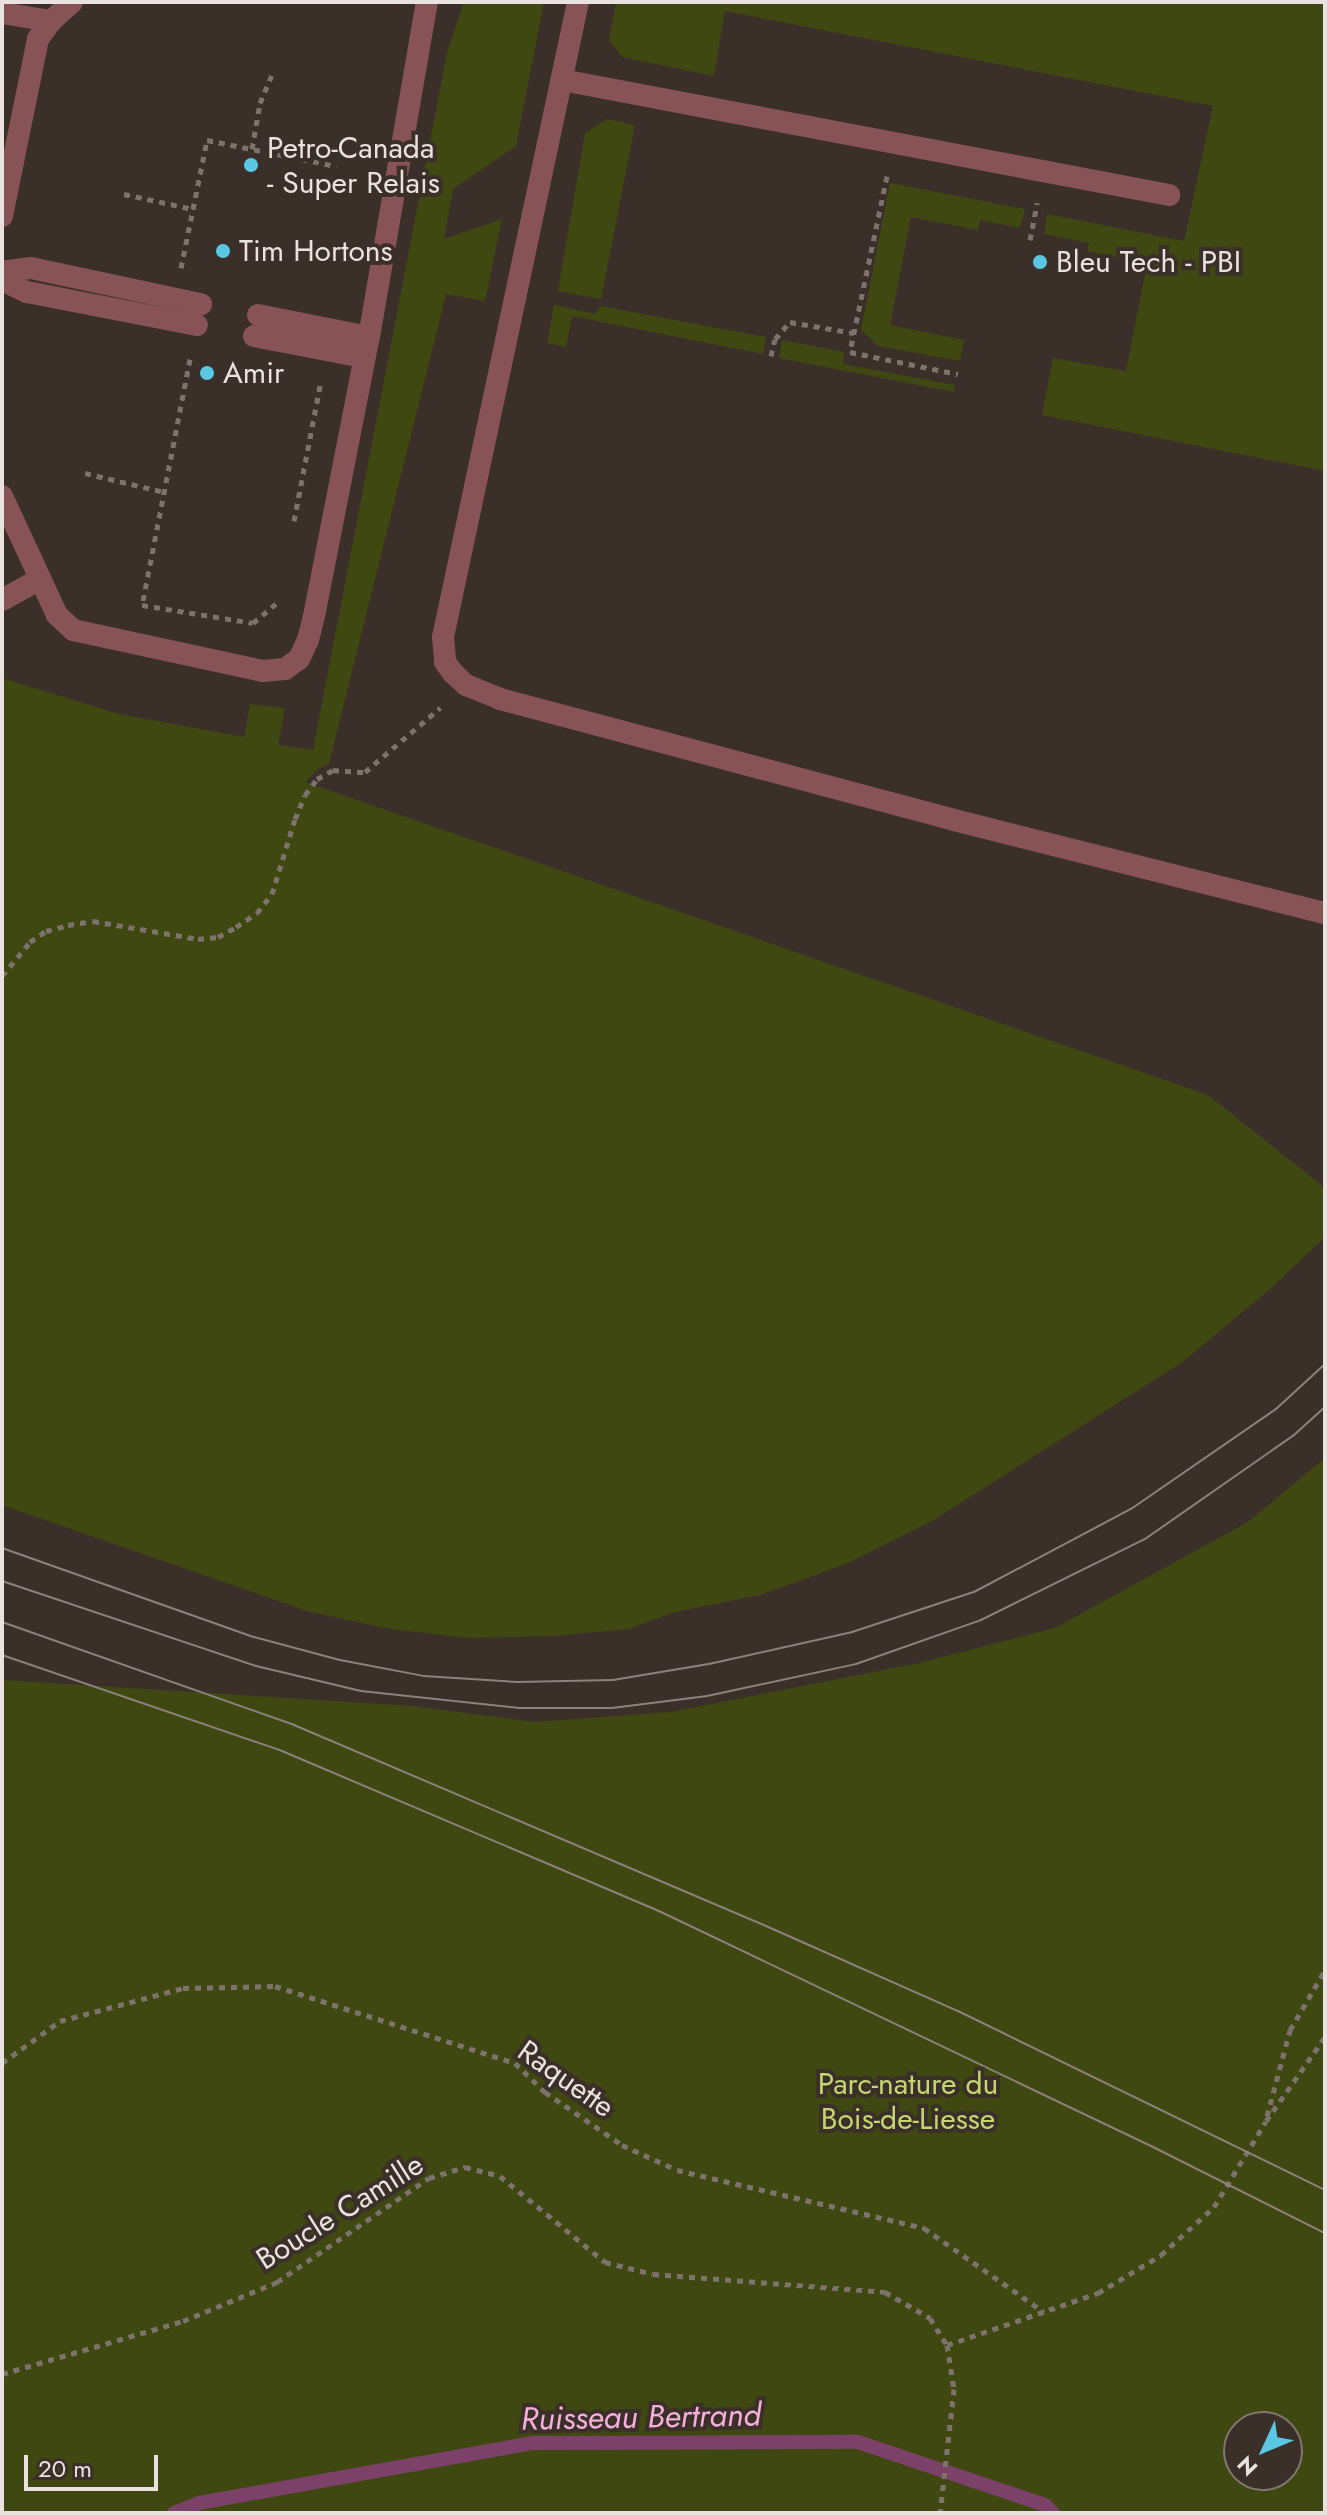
<!DOCTYPE html>
<html>
<head>
<meta charset="utf-8">
<style>
	body { margin:0 }
	#map { position:relative; width:1327px; height:2515px; overflow:hidden; background:#3b2f29; font-family:Jost,sans-serif }
	div>[style] { position:absolute }
	[style*='--x'] { left:calc(var(--x)*1px); top:calc(var(--y)*1px); width:calc(var(--w)*1px); rotate:calc(var(--a)*1deg) }
	.green>* { inset:0; background:#404811 }
	.stream>* { height:14px; margin:-7px; padding:0 7px; transform-origin:7px; border-radius:7px; background:#7c4168 }
	.path>* { height:5px; margin-top:-2.5px; transform-origin:0; background:repeating-linear-gradient(90deg,#7d736d 0 6px,transparent 0 12px) }
	.service>* { height:22px; margin:-11px; padding:0 11px; transform-origin:11px; border-radius:11px; background:#875356 }
	.tram>* { height:2px; margin:-1px; padding:0 1px; transform-origin:1px; border-radius:1px; background:#8c827d }
	.dots>* { width:22px; height:22px; translate:-50% -50%; box-sizing:border-box; border:4px solid #3b2f29; border-radius:50% }
	span { translate:-50% -50%; white-space:nowrap; text-align:center; line-height:1.15; -webkit-text-stroke:8px #3b2f29; paint-order:stroke }
	.poi-label { font-size:30px; color:#eae2de }
	.left { translate:0 -50%; text-align:left }
	.street-label { font-size:30px; color:#eae2de }
	.park-label { font-size:30px; color:#c5d671 }
	.water-label { font-size:32px; color:#f6aedb; font-style:italic }
	.frame { position:absolute; inset:0; border:4px solid #eae2de; pointer-events:none }
	.north { position:absolute; left:1223px; top:2411px; width:80px; height:80px; box-sizing:border-box; background:#3b2f29; border:2px solid #817771; border-radius:50%; rotate:226deg; font-size:22px; font-weight:700; line-height:32px; text-align:center; color:#eae2de }
	.north::after { content:''; display:block; margin:auto; width:28px; height:36px; background:#5ac8e5; clip-path:polygon(50% 0,100% 100%,50% 72%,0 100%) }
	.scale { position:absolute; left:24px; top:2455px; width:134px; height:36px; box-sizing:border-box; border:4px solid #eae2de; border-top:0; padding-left:10px; font-size:24px; line-height:28px; white-space:nowrap; color:#eae2de; -webkit-text-stroke:6px #3b2f29; paint-order:stroke }
</style>
</head>
<body>
<div id="map">
	<div class="green">
		<i style="clip-path:polygon(464px 2px,544px 2px,516px 146px,453px 189px,444px 239px,502px 219px,485px 301px,446px 294px,329px 764px,319px 768px,305px 782px,1208px 1095px,1325px 1188px,1325px 1237px,1270px 1289px,1184px 1361px,932px 1521px,846px 1564px,760px 1595px,675px 1612px,629px 1629px,554px 1636px,470px 1638px,390px 1629px,307px 1611px,2px 1505px,2px 678px,119px 714px,244px 737px,250px 704px,285px 708px,278px 745px,313px 750px,447px 53px)"></i>
		<i style="clip-path:polygon(616px 2px,1325px 2px,1325px 471px,1042px 415px,1053px 358px,1126px 371px,1147px 264px,1087px 251px,1089px 243px,1044px 234px,1047px 214px,1184px 241px,1213px 106px,725px 11px,714px 76px,622px 57px,609px 40px)"></i>
		<i style="clip-path:polygon(607px 119px,635px 125px,601px 299px,558px 291px,585px 133px)"></i>
		<i style="clip-path:polygon(890px 183px,1025px 209px,1020px 228px,980px 220px,978px 230px,911px 217px,890px 325px,964px 340px,960px 361px,878px 346px,861px 330px)"></i>
		<i style="clip-path:polygon(554px 305px,596px 314px,600px 306px,766px 337px,763px 354px,572px 316px,566px 347px,547px 343px)"></i>
		<i style="clip-path:polygon(782px 340px,844px 352px,843px 364px,955px 385px,954px 392px,779px 358px)"></i>
		<i style="clip-path:polygon(evenodd,1325px 1458px,1325px 2513px,2px 2513px,2px 1680px,413px 1706px,535px 1722px,671px 1712px,919px 1663px,1055px 1628px,1248px 1522px,1325px 1458px,1239px 2427px,1287px 2427px,1287px 2475px,1239px 2475px,1239px 2427px)"></i>
	</div>
	<div class="stream">
		<i style="--x:174;--y:2513;--w:27;--a:-22"></i>
		<i style="--x:199;--y:2503;--w:340;--a:-10.2"></i>
		<i style="--x:534;--y:2443;--w:324;--a:-0.2"></i>
		<i style="--x:858;--y:2442;--w:197;--a:18.6"></i>
		<i style="--x:1045;--y:2505;--w:11;--a:45"></i>
	</div>
	<div class="path">
		<i style="--x:252;--y:149;--w:47;--a:-80.1"></i>
		<i style="--x:260;--y:103;--w:30;--a:-67"></i>
		<i style="--x:887;--y:176;--w:180;--a:101.9"></i>
		<i style="--x:850;--y:352;--w:110;--a:11.5"></i>
		<i style="--x:124;--y:194;--w:71;--a:12.3"></i>
		<i style="--x:1030;--y:240;--w:38;--a:-79"></i>
		<i style="--x:181;--y:268;--w:131;--a:-78.5"></i>
		<i style="--x:207;--y:140;--w:132;--a:11.4"></i>
		<i style="--x:771;--y:356;--w:17;--a:-77"></i>
		<i style="--x:775;--y:339;--w:23;--a:-49"></i>
		<i style="--x:790;--y:322;--w:65;--a:9.8"></i>
		<i style="--x:190;--y:359;--w:251;--a:101"></i>
		<i style="--x:142;--y:605;--w:112;--a:9.2"></i>
		<i style="--x:253;--y:623;--w:34;--a:-40"></i>
		<i style="--x:85;--y:473;--w:81;--a:13.5"></i>
		<i style="--x:294;--y:521;--w:143;--a:-79.1"></i>
		<i style="--x:2;--y:976;--w:44;--a:-50.5"></i>
		<i style="--x:30;--y:942;--w:19;--a:-35"></i>
		<i style="--x:46;--y:931;--w:23;--a:-15"></i>
		<i style="--x:68;--y:925;--w:25;--a:-9"></i>
		<i style="--x:93;--y:921;--w:107;--a:9.7"></i>
		<i style="--x:198;--y:939;--w:20;--a:-6"></i>
		<i style="--x:218;--y:937;--w:21;--a:-29"></i>
		<i style="--x:236;--y:927;--w:25;--a:-34"></i>
		<i style="--x:257;--y:913;--w:24;--a:-52"></i>
		<i style="--x:272;--y:894;--w:78;--a:-73"></i>
		<i style="--x:295;--y:819;--w:26;--a:-67"></i>
		<i style="--x:305;--y:795;--w:20;--a:-53"></i>
		<i style="--x:317;--y:779;--w:18;--a:-29"></i>
		<i style="--x:333;--y:770;--w:32;--a:4"></i>
		<i style="--x:365;--y:772;--w:99;--a:-40.5"></i>
		<i style="--x:2;--y:2063;--w:72;--a:-35.9"></i>
		<i style="--x:60;--y:2021;--w:127;--a:-15"></i>
		<i style="--x:183;--y:1988;--w:92;--a:-1.2"></i>
		<i style="--x:275;--y:1986;--w:252;--a:17.8"></i>
		<i style="--x:515;--y:2063;--w:42;--a:44"></i>
		<i style="--x:545;--y:2092;--w:93;--a:34.5"></i>
		<i style="--x:622;--y:2145;--w:60;--a:24.4"></i>
		<i style="--x:677;--y:2170;--w:254;--a:13.2"></i>
		<i style="--x:924;--y:2228;--w:146;--a:35"></i>
		<i style="--x:1267;--y:2116;--w:89;--a:-75"></i>
		<i style="--x:1290;--y:2030;--w:69;--a:-59.7"></i>
		<i style="--x:947;--y:2345;--w:160;--a:-19"></i>
		<i style="--x:1098;--y:2293;--w:74;--a:-31.1"></i>
		<i style="--x:1161;--y:2255;--w:72;--a:-42.2"></i>
		<i style="--x:1214;--y:2207;--w:100;--a:-58.8"></i>
		<i style="--x:1266;--y:2121;--w:103;--a:-54.9"></i>
		<i style="--x:2;--y:2374;--w:189;--a:-16.3"></i>
		<i style="--x:183;--y:2321;--w:102;--a:-22.5"></i>
		<i style="--x:277;--y:2282;--w:184;--a:-34.4"></i>
		<i style="--x:429;--y:2178;--w:38;--a:-17"></i>
		<i style="--x:465;--y:2167;--w:36;--a:14"></i>
		<i style="--x:500;--y:2176;--w:136;--a:39.3"></i>
		<i style="--x:605;--y:2262;--w:49;--a:14"></i>
		<i style="--x:653;--y:2274;--w:233;--a:4.4"></i>
		<i style="--x:885;--y:2292;--w:52;--a:30"></i>
		<i style="--x:930;--y:2318;--w:32;--a:58"></i>
		<i style="--x:947;--y:2345;--w:45;--a:81"></i>
		<i style="--x:954;--y:2389;--w:125;--a:96.4"></i>
	</div>
	<div class="service">
		<i style="--x:578;--y:2;--w:649;--a:102"></i>
		<i style="--x:443;--y:637;--w:25;--a:85"></i>
		<i style="--x:445;--y:662;--w:14;--a:54"></i>
		<i style="--x:453;--y:673;--w:18;--a:43"></i>
		<i style="--x:466;--y:685;--w:37;--a:22"></i>
		<i style="--x:500;--y:699;--w:470;--a:14.9"></i>
		<i style="--x:954;--y:820;--w:382;--a:14.1"></i>
		<i style="--x:2;--y:13;--w:50;--a:9.3"></i>
		<i style="--x:562;--y:80;--w:618;--a:10.73"></i>
		<i style="--x:2;--y:216;--w:181;--a:-78.5"></i>
		<i style="--x:38;--y:39;--w:22;--a:-54"></i>
		<i style="--x:51;--y:21;--w:28;--a:-42"></i>
		<i style="--x:2;--y:272;--w:29;--a:-8"></i>
		<i style="--x:31;--y:268;--w:174;--a:12"></i>
		<i style="--x:2;--y:280;--w:28;--a:26"></i>
		<i style="--x:27;--y:292;--w:173;--a:11"></i>
		<i style="--x:258;--y:315;--w:113;--a:11.2"></i>
		<i style="--x:254;--y:336;--w:111;--a:10.9"></i>
		<i style="--x:2;--y:496;--w:131;--a:65.2"></i>
		<i style="--x:57;--y:615;--w:22;--a:43"></i>
		<i style="--x:73;--y:630;--w:194;--a:12.2"></i>
		<i style="--x:263;--y:671;--w:22;--a:-5"></i>
		<i style="--x:285;--y:669;--w:17;--a:-36"></i>
		<i style="--x:299;--y:659;--w:21;--a:-65"></i>
		<i style="--x:308;--y:640;--w:30;--a:-76"></i>
		<i style="--x:315;--y:611;--w:279;--a:-78.9"></i>
		<i style="--x:369;--y:337;--w:340;--a:-80.2"></i>
		<i style="--x:2;--y:600;--w:43;--a:-28.9"></i>
	</div>
	<div class="tram">
		<i style="--x:2;--y:1548;--w:263;--a:19.5"></i>
		<i style="--x:250;--y:1636;--w:93;--a:14.9"></i>
		<i style="--x:340;--y:1660;--w:86;--a:10.8"></i>
		<i style="--x:424;--y:1676;--w:93;--a:3.7"></i>
		<i style="--x:517;--y:1682;--w:96;--a:-1.2"></i>
		<i style="--x:613;--y:1680;--w:97;--a:-9.5"></i>
		<i style="--x:709;--y:1664;--w:147;--a:-12.6"></i>
		<i style="--x:852;--y:1632;--w:128;--a:-18.2"></i>
		<i style="--x:974;--y:1592;--w:178;--a:-27.9"></i>
		<i style="--x:1131;--y:1509;--w:176;--a:-34.6"></i>
		<i style="--x:1276;--y:1409;--w:67;--a:-42.6"></i>
		<i style="--x:2;--y:1581;--w:268;--a:18.5"></i>
		<i style="--x:256;--y:1666;--w:108;--a:13.4"></i>
		<i style="--x:361;--y:1691;--w:159;--a:6.1"></i>
		<i style="--x:519;--y:1708;--w:93;--a:0"></i>
		<i style="--x:612;--y:1708;--w:96;--a:-7.2"></i>
		<i style="--x:707;--y:1696;--w:152;--a:-12.1"></i>
		<i style="--x:856;--y:1664;--w:133;--a:-19.4"></i>
		<i style="--x:981;--y:1620;--w:183;--a:-26.3"></i>
		<i style="--x:1145;--y:1539;--w:182;--a:-34.9"></i>
		<i style="--x:1294;--y:1435;--w:42;--a:-42.1"></i>
		<i style="--x:2;--y:1622;--w:310;--a:19.4"></i>
		<i style="--x:294;--y:1725;--w:513;--a:23.07"></i>
		<i style="--x:766;--y:1926;--w:210;--a:23.9"></i>
		<i style="--x:958;--y:2011;--w:408;--a:26"></i>
		<i style="--x:2;--y:1655;--w:296;--a:18.9"></i>
		<i style="--x:282;--y:1751;--w:412;--a:23"></i>
		<i style="--x:661;--y:1912;--w:543;--a:25.53"></i>
		<i style="--x:1151;--y:2146;--w:195;--a:26.6"></i>
	</div>
	<div class="dots">
		<i style="left:251px;top:165px;background:#5ac8e5"></i>
		<i style="left:223px;top:251px;background:#5ac8e5"></i>
		<i style="left:1040px;top:262px;background:#5ac8e5"></i>
		<i style="left:207px;top:373px;background:#5ac8e5"></i>
	</div>
	<div class="poi-label">
		<span class="left" style="left:267px;top:165px">Petro-Canada<br>- Super Relais</span>
		<span class="left" style="left:239px;top:251px">Tim Hortons</span>
		<span class="left" style="left:1056px;top:262px">Bleu Tech - PBI</span>
		<span class="left" style="left:223px;top:373px">Amir</span>
	</div>
	<div class="street-label">
		<span style="left:566px;top:2079px;rotate:35deg">Raquette</span>
		<span style="left:340px;top:2212px;rotate:-32deg">Boucle Camille</span>
	</div>
	<div class="park-label">
		<span style="left:908px;top:2101px">Parc-nature du<br>Bois-de-Liesse</span>
	</div>
	<div class="water-label">
		<span style="left:641px;top:2417px;rotate:-1deg">Ruisseau Bertrand</span>
	</div>
	<div class="frame"></div>
	<div class="north">N</div>
	<div class="scale">20 m</div>
</div>
</body>
</html>
